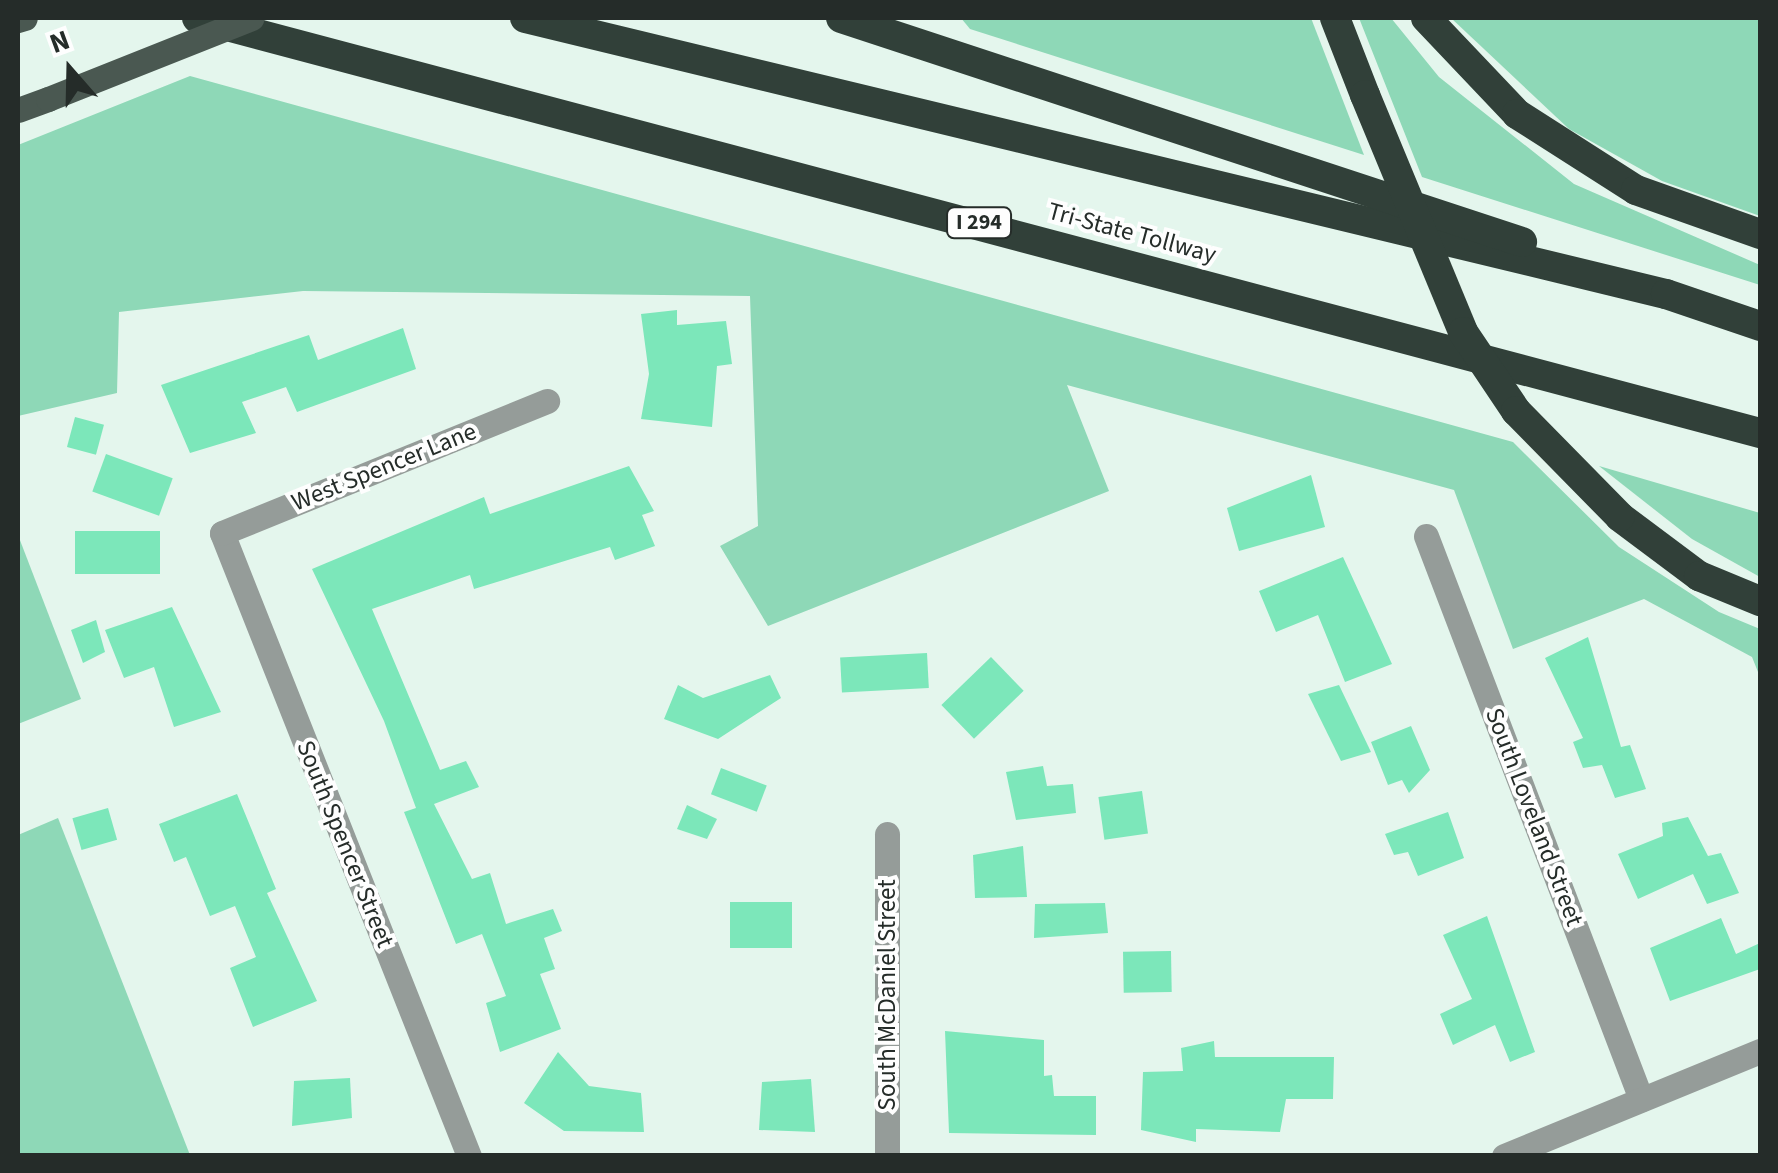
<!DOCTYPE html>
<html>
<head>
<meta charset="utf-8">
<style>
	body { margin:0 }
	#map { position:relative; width:1778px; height:1173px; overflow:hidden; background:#e4f6ed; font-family:"Source Sans 3",sans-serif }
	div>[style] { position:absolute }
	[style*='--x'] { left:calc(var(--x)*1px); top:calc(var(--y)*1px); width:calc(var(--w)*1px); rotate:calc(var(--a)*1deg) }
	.green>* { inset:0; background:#8ed8b7 }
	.building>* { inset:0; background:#7ce7ba; transform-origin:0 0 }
	.street>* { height:25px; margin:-12.5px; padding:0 12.5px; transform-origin:12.5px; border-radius:12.5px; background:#959c99 }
	.primary>* { height:25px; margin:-12.5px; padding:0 12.5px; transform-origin:12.5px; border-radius:12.5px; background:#4a5851 }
	.highway>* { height:30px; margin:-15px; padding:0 15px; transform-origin:15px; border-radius:15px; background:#314039 }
	.primary-bridge>* { height:25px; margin:-12.5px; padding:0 12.5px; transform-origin:12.5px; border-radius:12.5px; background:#4a5851 }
	.highway-bridge>* { height:30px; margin:-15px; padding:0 15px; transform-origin:15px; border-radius:15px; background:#314039 }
	span { translate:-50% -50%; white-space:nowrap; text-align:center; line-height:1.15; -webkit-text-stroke:8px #fefefe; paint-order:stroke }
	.shield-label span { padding:2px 8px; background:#fefefe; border:2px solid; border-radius:8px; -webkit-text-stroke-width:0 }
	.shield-label { font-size:22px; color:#252c29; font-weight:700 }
	.street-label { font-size:25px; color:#252c29 }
	.frame { position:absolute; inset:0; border:20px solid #252c29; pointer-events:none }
	.north { position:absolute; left:20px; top:20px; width:100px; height:100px; -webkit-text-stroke:8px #fefefe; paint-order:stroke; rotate:340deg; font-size:28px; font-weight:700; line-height:40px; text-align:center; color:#252c29 }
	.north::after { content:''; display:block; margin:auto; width:35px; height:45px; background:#252c29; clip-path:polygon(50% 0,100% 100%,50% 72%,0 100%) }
</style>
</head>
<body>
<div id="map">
	<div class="green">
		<i style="clip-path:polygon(961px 18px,1311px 18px,1364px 155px,970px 29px)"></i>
		<i style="clip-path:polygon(1359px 18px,1391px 18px,1439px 77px,1574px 184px,1760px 265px,1760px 285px,1422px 177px)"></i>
		<i style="clip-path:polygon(1451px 18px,1760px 18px,1760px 216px,1662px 181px,1569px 129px)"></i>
		<i style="clip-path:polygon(190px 76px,1513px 442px,1619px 547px,1719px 612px,1760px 629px,1760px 677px,1752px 657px,1644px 599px,1513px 649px,1454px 490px,1067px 385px,1109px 491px,768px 626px,720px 546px,758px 526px,750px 296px,303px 291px,119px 312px,117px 393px,18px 416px,18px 145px)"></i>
		<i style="clip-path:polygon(1599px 466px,1760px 513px,1760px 577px,1692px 539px)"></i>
		<i style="clip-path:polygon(18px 535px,81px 699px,18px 724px)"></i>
		<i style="clip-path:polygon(58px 818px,136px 1017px,190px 1155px,18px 1155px,18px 835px)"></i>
	</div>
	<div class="building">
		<i style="clip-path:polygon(677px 310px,677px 325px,726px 321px,732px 364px,717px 366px,712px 427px,641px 419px,649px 374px,641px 314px)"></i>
		<i style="clip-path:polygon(403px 328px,416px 369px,297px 412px,286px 387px,242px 402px,256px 433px,190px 453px,161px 385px,309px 335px,318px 360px)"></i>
		<i style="left:75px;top:417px;width:30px;height:31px;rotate:15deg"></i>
		<i style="left:106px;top:454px;width:71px;height:40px;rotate:20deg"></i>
		<i style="clip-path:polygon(629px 466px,654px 511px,642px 515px,655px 546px,615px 560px,610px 547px,474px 589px,470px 575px,372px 609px,440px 770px,466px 761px,479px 787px,434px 804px,472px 879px,490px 873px,506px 924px,553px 909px,562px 931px,544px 938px,555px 969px,540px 974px,561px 1029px,500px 1052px,486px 1003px,506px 996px,482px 934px,456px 944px,404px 812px,416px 808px,384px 721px,312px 569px,484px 497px,490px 514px)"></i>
		<i style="clip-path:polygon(1311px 475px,1325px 527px,1239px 551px,1227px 508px)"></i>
		<i style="left:75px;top:531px;width:85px;height:43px"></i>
		<i style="clip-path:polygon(1343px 557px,1392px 664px,1345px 682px,1318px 615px,1276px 632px,1259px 591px)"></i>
		<i style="clip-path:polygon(172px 607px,221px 712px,174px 727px,154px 667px,124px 678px,105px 630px)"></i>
		<i style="clip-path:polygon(96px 620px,105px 652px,83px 663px,71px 630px)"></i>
		<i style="clip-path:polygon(1588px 637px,1621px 747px,1630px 745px,1646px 789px,1615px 798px,1602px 765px,1583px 768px,1573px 742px,1583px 738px,1545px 658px)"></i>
		<i style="left:927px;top:653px;width:35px;height:87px;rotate:87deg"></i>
		<i style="left:991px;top:657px;width:47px;height:69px;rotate:46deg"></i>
		<i style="clip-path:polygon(770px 675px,781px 698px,718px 739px,664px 719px,678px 685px,703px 698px)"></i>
		<i style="clip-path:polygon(1339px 685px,1371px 752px,1341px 761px,1308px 694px)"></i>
		<i style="clip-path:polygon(1411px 726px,1430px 770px,1409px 793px,1402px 780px,1388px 785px,1371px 742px)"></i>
		<i style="clip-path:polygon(1043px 766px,1047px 786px,1073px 784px,1076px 813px,1016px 820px,1006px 772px)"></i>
		<i style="left:721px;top:768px;width:49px;height:28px;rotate:21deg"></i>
		<i style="left:1142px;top:791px;width:43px;height:44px;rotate:82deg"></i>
		<i style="clip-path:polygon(237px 794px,276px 889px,267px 893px,317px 1001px,253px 1027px,230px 968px,256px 957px,235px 906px,210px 916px,186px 857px,174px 862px,159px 824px)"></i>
		<i style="clip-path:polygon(687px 805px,717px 819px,707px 839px,677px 829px)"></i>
		<i style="left:108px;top:808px;width:33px;height:37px;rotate:74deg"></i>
		<i style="clip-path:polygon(1448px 812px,1464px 858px,1418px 876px,1408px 852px,1394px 855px,1385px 834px)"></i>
		<i style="clip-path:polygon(1688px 817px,1708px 856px,1721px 853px,1739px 893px,1707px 904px,1693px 874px,1638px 899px,1618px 854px,1663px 836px,1662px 823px)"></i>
		<i style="clip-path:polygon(1023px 846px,1027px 897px,975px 898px,973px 855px)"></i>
		<i style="left:730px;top:902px;width:62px;height:46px"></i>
		<i style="clip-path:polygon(1105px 903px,1108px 933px,1034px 938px,1035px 904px)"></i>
		<i style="clip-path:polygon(1487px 916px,1535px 1052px,1510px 1062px,1495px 1025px,1453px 1045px,1440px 1014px,1472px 999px,1443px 935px)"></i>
		<i style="clip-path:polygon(1721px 918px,1736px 954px,1760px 943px,1760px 969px,1670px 1001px,1650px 948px)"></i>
		<i style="left:1171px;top:951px;width:41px;height:48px;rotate:89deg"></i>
		<i style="clip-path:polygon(945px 1031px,1044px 1040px,1044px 1076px,1052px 1075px,1054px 1096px,1096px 1096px,1096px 1135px,949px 1133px)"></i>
		<i style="clip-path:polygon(1214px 1041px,1215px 1057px,1334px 1057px,1333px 1099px,1286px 1099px,1280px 1132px,1196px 1129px,1196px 1142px,1141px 1130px,1143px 1072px,1183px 1071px,1181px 1048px)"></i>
		<i style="clip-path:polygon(558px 1052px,589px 1086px,641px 1093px,644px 1132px,564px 1131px,524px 1103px)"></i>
		<i style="clip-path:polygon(350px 1078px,352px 1118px,292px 1126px,294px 1081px)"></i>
		<i style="clip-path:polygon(811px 1079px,815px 1132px,759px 1130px,762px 1082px)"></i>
	</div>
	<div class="street">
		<i style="--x:1426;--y:536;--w:603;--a:69.1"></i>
		<i style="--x:887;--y:834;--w:322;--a:90"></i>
		<i style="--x:469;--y:1156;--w:670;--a:-111.63"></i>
		<i style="--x:222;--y:533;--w:351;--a:-22.1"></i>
		<i style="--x:1504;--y:1156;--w:277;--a:-22.3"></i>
	</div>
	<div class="primary">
		<i style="--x:18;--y:20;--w:7;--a:-16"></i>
		<i style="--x:18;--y:110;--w:32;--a:-20"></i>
	</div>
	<div class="highway">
		<i style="--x:197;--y:18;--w:1617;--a:14.87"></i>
		<i style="--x:525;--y:18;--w:1174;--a:13.6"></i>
		<i style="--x:1666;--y:294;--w:99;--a:18.8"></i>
		<i style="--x:841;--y:18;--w:717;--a:18.21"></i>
		<i style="--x:1335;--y:18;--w:83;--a:68.7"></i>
		<i style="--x:1426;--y:18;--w:132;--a:46.5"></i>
		<i style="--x:1517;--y:114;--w:141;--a:32.6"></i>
		<i style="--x:1636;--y:190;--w:132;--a:19.5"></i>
		<i style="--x:1620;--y:517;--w:99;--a:36.8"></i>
		<i style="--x:1699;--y:576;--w:66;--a:22.3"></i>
	</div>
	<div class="primary-bridge">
		<i style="--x:48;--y:99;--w:219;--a:-21.7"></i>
	</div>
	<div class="highway-bridge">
		<i style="--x:1365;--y:95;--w:256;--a:67.5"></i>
		<i style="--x:1463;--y:332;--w:95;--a:56.1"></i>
		<i style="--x:1516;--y:411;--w:148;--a:45.5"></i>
	</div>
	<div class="shield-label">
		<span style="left:979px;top:223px">I 294</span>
	</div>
	<div class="street-label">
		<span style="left:1132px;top:233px;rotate:15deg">Tri-State Tollway</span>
		<span style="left:384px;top:467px;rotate:-22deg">West Spencer Lane</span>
		<span style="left:1534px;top:817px;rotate:69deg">South Loveland Street</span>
		<span style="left:345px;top:844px;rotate:68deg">South Spencer Street</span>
		<span style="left:887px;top:995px;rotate:-90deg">South McDaniel Street</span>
	</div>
	<div class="frame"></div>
	<div class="north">N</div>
</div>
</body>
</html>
